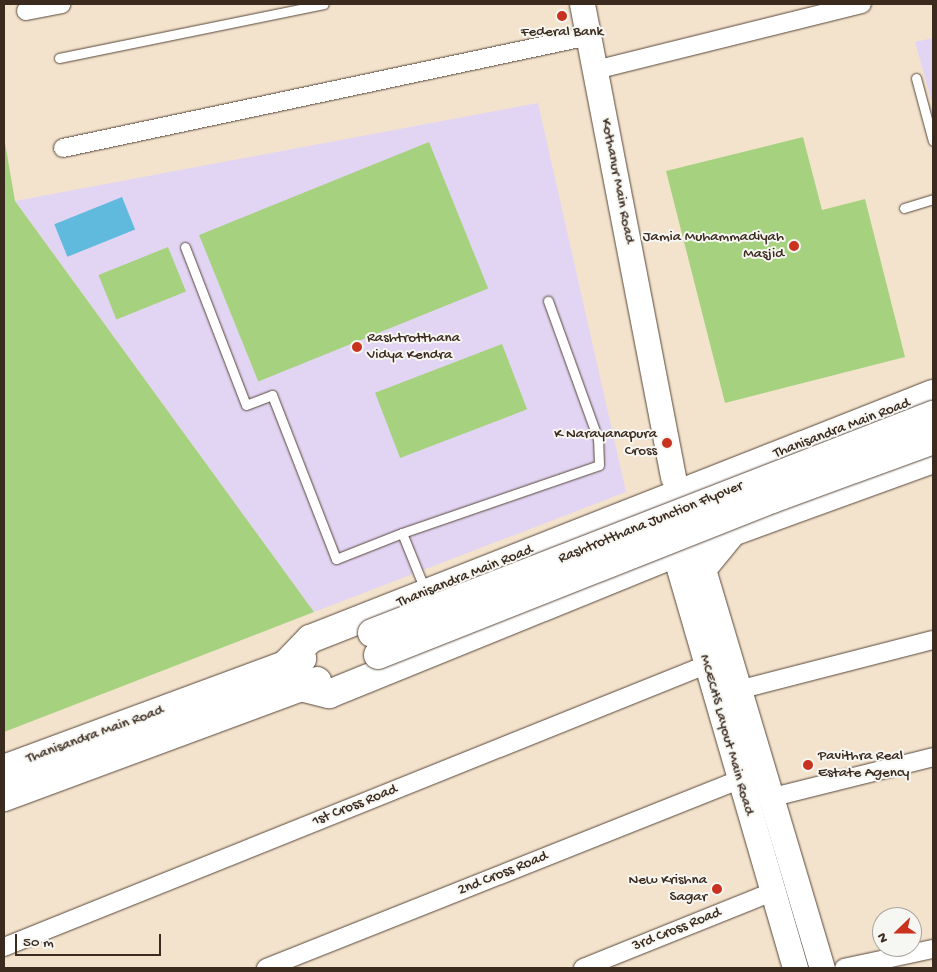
<!DOCTYPE html>
<html>
<head>
<meta charset="utf-8">
<style>
	body { margin:0 }
	#map { position:relative; width:937px; height:972px; overflow:hidden; background:#f3e3cd; font-family:"Gochi Hand",sans-serif }
	div>[style] { position:absolute }
	[style*='--x'] { left:calc(var(--x)*1px); top:calc(var(--y)*1px); width:calc(var(--w)*1px); rotate:calc(var(--a)*1deg) }
	.built>* { inset:0; background:#e2d4f3 }
	.green>* { inset:0; background:#a6d27f; transform-origin:0 0 }
	.water>* { inset:0; background:#60badd; transform-origin:0 0 }
	.roads { filter:drop-shadow(0 0 1px #574638) drop-shadow(0 0 1px #574638) }
	.service>* { height:9px; margin:-4.5px; padding:0 4.5px; transform-origin:4.5px; border-radius:4.5px; background:#fff }
	.minor>* { height:18px; margin:-9px; padding:0 9px; transform-origin:9px; border-radius:9px; background:#fff }
	.secondary>* { height:25px; margin:-12.5px; padding:0 12.5px; transform-origin:12.5px; border-radius:12.5px; background:#fff }
	.primary>* { height:28px; margin:-14px; padding:0 14px; transform-origin:14px; border-radius:14px; background:#fff }
	.bridges { filter:drop-shadow(0 0 1px #574638) drop-shadow(0 0 1px #574638) }
	.primary-bridge>* { height:28px; margin:-14px; padding:0 14px; transform-origin:14px; border-radius:14px; background:#fff }
	.dots>* { width:14px; height:14px; translate:-50% -50%; box-sizing:border-box; border:2px solid #f6f6f2; border-radius:50% }
	span { translate:-50% -50%; white-space:nowrap; text-align:center; line-height:1.15; -webkit-text-stroke:4px #f6f6f2; paint-order:stroke }
	.poi-label { font-size:15px; color:#3b2a1e }
	.right { translate:-100% -50%; text-align:right }
	.left { translate:0 -50%; text-align:left }
	.street-label { font-size:15px; color:#3b2a1e }
	.frame { position:absolute; inset:0; border:5px solid #3b2a1e; pointer-events:none }
	.north { position:absolute; left:872px; top:907px; width:50px; height:50px; box-sizing:border-box; background:#f6f6f2; border:1px solid #aba49d; border-radius:50%; rotate:248deg; font-size:14px; font-weight:700; line-height:20px; text-align:center; color:#3b2a1e }
	.north::after { content:''; display:block; margin:auto; width:18px; height:22px; background:#c8321e; clip-path:polygon(50% 0,100% 100%,50% 72%,0 100%) }
	.scale { position:absolute; left:15px; top:934px; width:146px; height:22px; box-sizing:border-box; border:2px solid #3b2a1e; border-top:0; padding-left:6px; font-size:15px; line-height:18px; white-space:nowrap; color:#3b2a1e; -webkit-text-stroke:4px #f6f6f2; paint-order:stroke }
</style>
</head>
<body>
<div id="map">
	<div class="built">
		<i style="clip-path:polygon(933px 38px,933px 106px,915px 42px)"></i>
		<i style="clip-path:polygon(538px 103px,626px 492px,314px 612px,15px 201px)"></i>
	</div>
	<div class="green">
		<i style="clip-path:polygon(4px 137px,15px 201px,314px 612px,4px 732px)"></i>
		<i style="clip-path:polygon(803px 137px,822px 210px,865px 199px,905px 357px,725px 403px,666px 171px)"></i>
		<i style="left:429px;top:142px;width:158px;height:248px;rotate:68deg"></i>
		<i style="left:168px;top:247px;width:48px;height:75px;rotate:68deg"></i>
		<i style="left:502px;top:344px;width:70px;height:136px;rotate:69deg"></i>
	</div>
	<div class="water">
		<i style="left:122px;top:197px;width:35px;height:73px;rotate:68deg"></i>
	</div>
	<div class="roads">
		<div class="service">
			<i style="--x:59;--y:58;--w:270;--a:-11.5"></i>
			<i style="--x:916;--y:78;--w:65;--a:74.9"></i>
			<i style="--x:904;--y:208;--w:30;--a:-17"></i>
			<i style="--x:185;--y:247;--w:169;--a:68.9"></i>
			<i style="--x:246;--y:405;--w:28;--a:-21"></i>
			<i style="--x:272;--y:395;--w:176;--a:68.7"></i>
			<i style="--x:336;--y:559;--w:71;--a:-21.5"></i>
			<i style="--x:402;--y:533;--w:61;--a:68"></i>
			<i style="--x:402;--y:533;--w:208;--a:-19"></i>
			<i style="--x:599;--y:465;--w:26;--a:-92"></i>
			<i style="--x:598;--y:439;--w:147;--a:-109.9"></i>
		</div>
		<div class="minor">
			<i style="--x:26;--y:11;--w:36;--a:-11"></i>
			<i style="--x:595;--y:70;--w:275;--a:-13.9"></i>
			<i style="--x:63;--y:148;--w:538;--a:-12.02"></i>
			<i style="--x:738;--y:690;--w:201;--a:-14.4"></i>
			<i style="--x:769;--y:798;--w:169;--a:-14"></i>
			<i style="--x:4;--y:947;--w:757;--a:-21.89"></i>
			<i style="--x:266;--y:968;--w:509;--a:-21.68"></i>
			<i style="--x:583;--y:968;--w:204;--a:-21.9"></i>
			<i style="--x:844;--y:968;--w:91;--a:-12.1"></i>
		</div>
		<div class="secondary">
			<i style="--x:582;--y:4;--w:482;--a:79.1"></i>
			<i style="--x:669;--y:534;--w:452;--a:73.8"></i>
			<i style="--x:697;--y:549;--w:437;--a:73.4"></i>
		</div>
		<div class="primary">
			<i style="--x:703;--y:568;--w:43;--a:-50.7"></i>
			<i style="--x:286;--y:664;--w:35;--a:-46"></i>
			<i style="--x:310;--y:639;--w:669;--a:-21.47"></i>
			<i style="--x:300;--y:687;--w:30;--a:14"></i>
			<i style="--x:329;--y:694;--w:391;--a:-22.1"></i>
			<i style="--x:691;--y:547;--w:258;--a:-20"></i>
			<i style="--x:4;--y:769;--w:318;--a:-20.3"></i>
			<i style="--x:4;--y:797;--w:334;--a:-20.3"></i>
		</div>
	</div>
	<div class="bridges">
		<div class="primary-bridge">
			<i style="--x:372;--y:633;--w:602;--a:-21.24"></i>
			<i style="--x:378;--y:655;--w:424;--a:-21.6"></i>
			<i style="--x:772;--y:499;--w:171;--a:-20.1"></i>
		</div>
	</div>
	<div class="dots">
		<i style="left:562px;top:16px;background:#c8321e"></i>
		<i style="left:794px;top:246px;background:#c8321e"></i>
		<i style="left:357px;top:347px;background:#c8321e"></i>
		<i style="left:667px;top:443px;background:#c8321e"></i>
		<i style="left:808px;top:765px;background:#c8321e"></i>
		<i style="left:717px;top:889px;background:#c8321e"></i>
	</div>
	<div class="poi-label">
		<span style="left:562px;top:33px">Federal Bank</span>
		<span class="right" style="left:784px;top:246px">Jamia Muhammadiyah<br>Masjid</span>
		<span class="left" style="left:367px;top:347px">Rashtrotthana<br>Vidya Kendra</span>
		<span class="right" style="left:657px;top:443px">K Narayanapura<br>Cross</span>
		<span class="left" style="left:818px;top:765px">Pavithra Real<br>Estate Agency</span>
		<span class="right" style="left:707px;top:889px">New Krishna<br>Sagar</span>
	</div>
	<div class="street-label">
		<span style="left:617px;top:181px;rotate:79deg">Kothanur Main Road</span>
		<span style="left:842px;top:429px;rotate:-21deg">Thanisandra Main Road</span>
		<span style="left:651px;top:523px;rotate:-22deg">Rashtrotthana Junction Flyover</span>
		<span style="left:465px;top:577px;rotate:-22deg">Thanisandra Main Road</span>
		<span style="left:95px;top:735px;rotate:-20deg">Thanisandra Main Road</span>
		<span style="left:726px;top:735px;rotate:74deg">MCECHS Layout Main Road</span>
		<span style="left:355px;top:806px;rotate:-22deg">1st Cross Road</span>
		<span style="left:503px;top:874px;rotate:-22deg">2nd Cross Road</span>
		<span style="left:677px;top:930px;rotate:-22deg">3rd Cross Road</span>
	</div>
	<div class="frame"></div>
	<div class="north">N</div>
	<div class="scale">50 m</div>
</div>
</body>
</html>
